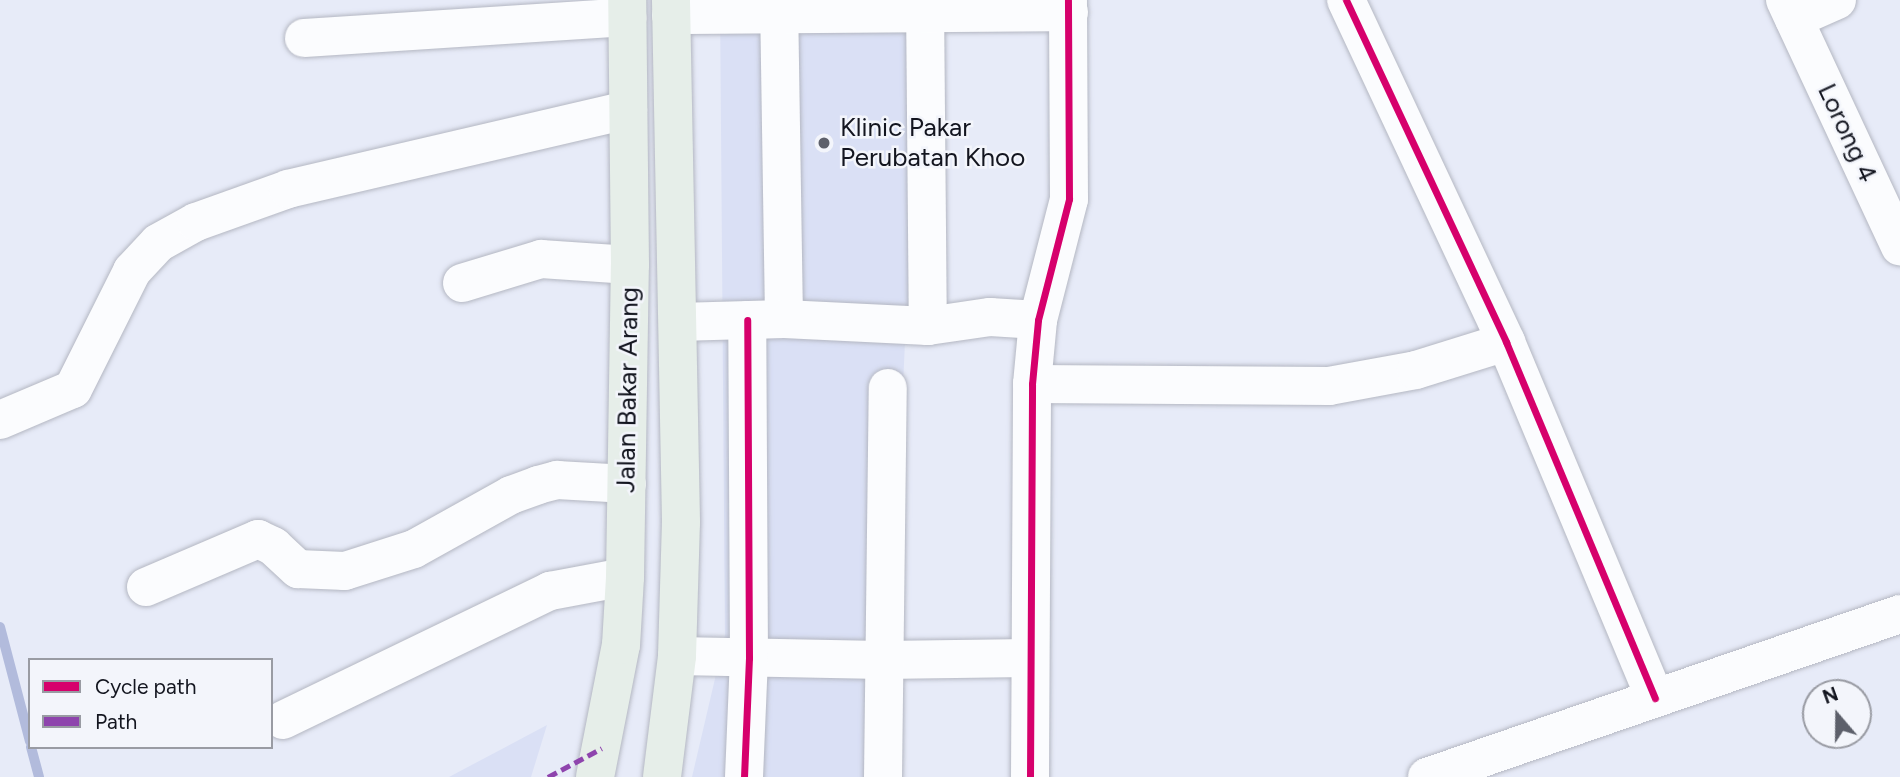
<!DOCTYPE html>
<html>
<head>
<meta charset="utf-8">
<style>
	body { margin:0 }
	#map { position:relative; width:1900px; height:777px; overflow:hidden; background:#e7ebf8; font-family:Figtree,sans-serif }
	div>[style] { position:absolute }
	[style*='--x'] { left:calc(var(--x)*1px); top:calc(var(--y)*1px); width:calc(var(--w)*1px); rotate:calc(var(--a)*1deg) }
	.built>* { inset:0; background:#dae0f5 }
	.stream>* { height:10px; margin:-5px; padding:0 5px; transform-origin:5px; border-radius:5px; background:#b2bbdc }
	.roads { filter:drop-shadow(0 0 2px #b4b7c2) drop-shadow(0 0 2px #b4b7c2) }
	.minor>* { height:38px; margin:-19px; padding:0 19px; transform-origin:19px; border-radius:19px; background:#fbfcfe }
	.major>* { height:38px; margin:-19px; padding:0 19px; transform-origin:19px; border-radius:19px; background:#e6eee9 }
	.quiet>* { height:5px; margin-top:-2.5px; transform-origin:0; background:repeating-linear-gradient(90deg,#8e44ad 0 10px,transparent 0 15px) }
	.cycleway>* { height:7px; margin:-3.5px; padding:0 3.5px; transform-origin:3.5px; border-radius:3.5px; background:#d6006c }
	.dots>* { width:19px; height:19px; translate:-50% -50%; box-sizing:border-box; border:4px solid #f3f5fb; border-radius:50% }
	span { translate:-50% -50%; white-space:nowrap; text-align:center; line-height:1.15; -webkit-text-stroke:5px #f3f5fb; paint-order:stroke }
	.poi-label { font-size:26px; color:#13151f }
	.left { translate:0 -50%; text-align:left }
	.street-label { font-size:26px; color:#13151f }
	.legend { position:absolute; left:28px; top:658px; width:245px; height:91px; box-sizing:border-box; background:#f3f5fb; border:2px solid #999ba3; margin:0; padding:9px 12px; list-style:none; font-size:21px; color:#13151f }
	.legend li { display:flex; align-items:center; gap:14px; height:35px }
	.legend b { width:35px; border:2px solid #999ba3 }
	.north { position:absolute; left:1802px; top:679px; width:70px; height:70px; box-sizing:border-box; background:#f3f5fb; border:2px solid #999ba3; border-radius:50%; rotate:340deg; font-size:19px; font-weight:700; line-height:28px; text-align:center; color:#13151f }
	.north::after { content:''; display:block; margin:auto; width:24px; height:32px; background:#5d606b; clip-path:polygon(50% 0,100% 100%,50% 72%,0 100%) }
</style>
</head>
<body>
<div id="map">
	<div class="built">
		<i style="clip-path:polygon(720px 0,927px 0,931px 291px,906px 320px,885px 777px,692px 777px,725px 636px)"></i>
		<i style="clip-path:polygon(547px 725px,531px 777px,449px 777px)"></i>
	</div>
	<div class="stream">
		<i style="--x:0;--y:627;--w:118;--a:75.3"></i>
		<i style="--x:31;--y:747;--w:31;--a:75"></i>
	</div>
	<div class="roads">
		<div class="minor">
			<i style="--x:779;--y:0;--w:319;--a:89.1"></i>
			<i style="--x:925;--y:0;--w:326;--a:89.5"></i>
			<i style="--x:1346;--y:0;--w:378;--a:64.9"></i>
			<i style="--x:1506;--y:342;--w:386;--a:67.3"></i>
			<i style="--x:1785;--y:0;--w:272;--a:65"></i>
			<i style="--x:671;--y:15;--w:398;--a:-0.4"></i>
			<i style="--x:1794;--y:19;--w:47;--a:-23.8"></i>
			<i style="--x:304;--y:38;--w:324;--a:-3.7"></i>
			<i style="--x:462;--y:283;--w:83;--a:-16.9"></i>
			<i style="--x:541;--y:259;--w:89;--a:3.9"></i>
			<i style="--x:678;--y:322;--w:106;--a:-1.6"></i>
			<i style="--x:784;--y:319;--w:144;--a:2.8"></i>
			<i style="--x:928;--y:326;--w:63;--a:-8.3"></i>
			<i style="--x:990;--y:317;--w:48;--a:3.6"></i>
			<i style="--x:1032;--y:384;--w:297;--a:0.4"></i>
			<i style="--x:1329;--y:386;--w:88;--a:-10.4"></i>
			<i style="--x:1416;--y:370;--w:94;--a:-17.3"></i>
			<i style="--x:0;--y:420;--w:79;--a:-23"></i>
			<i style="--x:73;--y:389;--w:132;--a:-63.4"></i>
			<i style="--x:132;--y:271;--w:38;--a:-47"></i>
			<i style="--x:158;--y:243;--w:43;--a:-28.9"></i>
			<i style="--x:196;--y:222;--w:98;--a:-19.7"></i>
			<i style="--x:288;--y:189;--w:349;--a:-13.1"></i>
			<i style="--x:146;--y:587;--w:122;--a:-23.2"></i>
			<i style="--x:258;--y:539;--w:17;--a:25"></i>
			<i style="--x:273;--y:546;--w:34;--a:43"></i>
			<i style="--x:298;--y:569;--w:47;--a:2.4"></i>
			<i style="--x:345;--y:571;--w:72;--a:-17.7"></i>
			<i style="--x:414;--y:549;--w:111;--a:-29.1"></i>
			<i style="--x:511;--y:495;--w:29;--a:-20"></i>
			<i style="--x:538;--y:485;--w:20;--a:-15"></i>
			<i style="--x:557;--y:480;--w:70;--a:3.3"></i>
			<i style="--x:677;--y:656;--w:205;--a:1.1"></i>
			<i style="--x:882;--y:660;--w:147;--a:-0.8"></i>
			<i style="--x:283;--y:720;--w:297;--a:-25.8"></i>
			<i style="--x:550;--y:591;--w:76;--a:-10.6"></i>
			<i style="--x:744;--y:777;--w:119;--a:-87.6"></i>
			<i style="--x:749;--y:658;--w:338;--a:-90.3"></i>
			<i style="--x:883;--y:777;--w:389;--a:-89.3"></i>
			<i style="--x:1030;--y:777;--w:393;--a:-89.7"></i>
			<i style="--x:1032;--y:384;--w:64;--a:-84.6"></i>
			<i style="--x:1038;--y:320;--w:125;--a:-75.6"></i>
			<i style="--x:1069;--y:199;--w:199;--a:-90.3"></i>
			<i style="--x:1427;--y:777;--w:500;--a:-19.01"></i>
		</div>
		<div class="major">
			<i style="--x:595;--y:777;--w:135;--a:-78.9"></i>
			<i style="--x:621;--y:645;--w:68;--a:-86.6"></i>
			<i style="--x:625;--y:577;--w:312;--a:-89.1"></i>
			<i style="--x:630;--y:265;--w:265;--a:-90.6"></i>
			<i style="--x:662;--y:777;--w:122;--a:-82.9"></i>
			<i style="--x:677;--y:656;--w:134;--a:-88.3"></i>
			<i style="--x:681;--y:522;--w:522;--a:-91.1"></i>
		</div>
	</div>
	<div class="quiet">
		<i style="--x:548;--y:777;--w:61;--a:-28.2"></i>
	</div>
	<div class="cycleway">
		<i style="--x:1346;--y:0;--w:378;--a:64.9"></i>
		<i style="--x:1506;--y:342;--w:386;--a:67.3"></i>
		<i style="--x:744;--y:777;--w:119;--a:-87.6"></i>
		<i style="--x:749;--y:658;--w:338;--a:-90.3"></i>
		<i style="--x:1030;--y:777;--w:393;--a:-89.7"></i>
		<i style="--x:1032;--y:384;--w:64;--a:-84.6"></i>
		<i style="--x:1038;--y:320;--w:125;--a:-75.6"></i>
		<i style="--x:1069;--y:199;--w:199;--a:-90.3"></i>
	</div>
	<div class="dots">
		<i style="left:824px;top:143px;background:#5d606b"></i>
	</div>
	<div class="poi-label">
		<span class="left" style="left:840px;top:143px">Klinic Pakar<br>Perubatan Khoo</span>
	</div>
	<div class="street-label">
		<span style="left:1847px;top:133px;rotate:65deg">Lorong 4</span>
		<span style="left:628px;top:390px;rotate:-89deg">Jalan Bakar Arang</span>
	</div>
	<ul class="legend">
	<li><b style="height:9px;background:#d6006c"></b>Cycle path</li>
	<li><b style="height:9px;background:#8e44ad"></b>Path</li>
	</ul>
	<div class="north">N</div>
</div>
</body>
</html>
